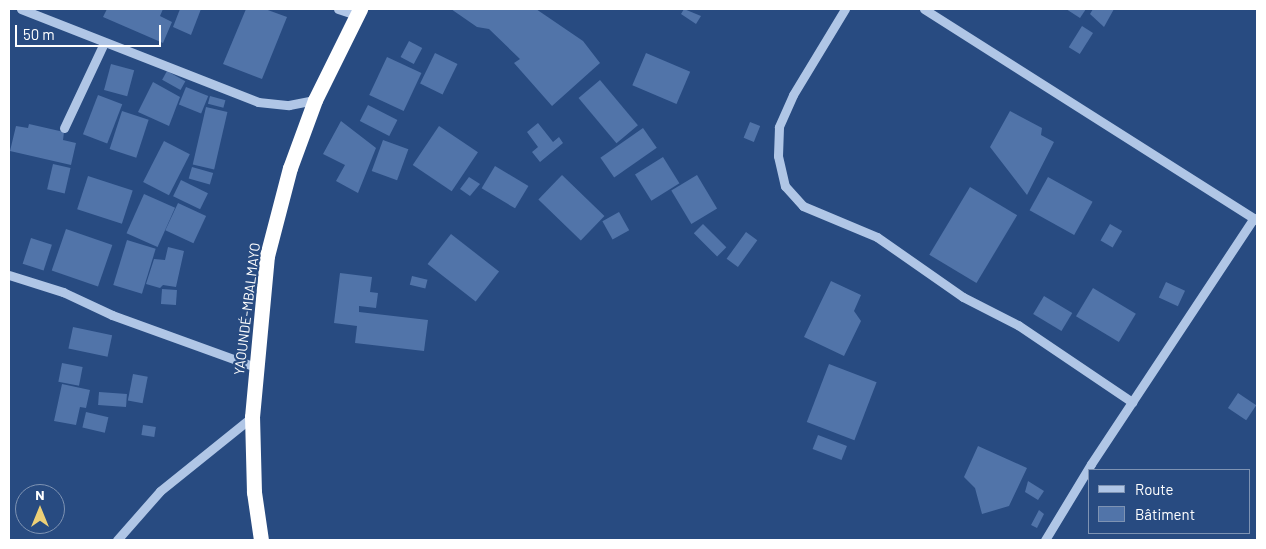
<!DOCTYPE html>
<html>
<head>
<meta charset="utf-8">
<style>
	body { margin:0 }
	#map { position:relative; width:1266px; height:549px; overflow:hidden; background:#284b81; font-family:Barlow,sans-serif }
	div>[style] { position:absolute }
	[style*='--x'] { left:calc(var(--x)*1px); top:calc(var(--y)*1px); width:calc(var(--w)*1px); rotate:calc(var(--a)*1deg) }
	.building>* { inset:0; background:#5174a9; transform-origin:0 0 }
	.minor>* { height:9px; margin:-4.5px; padding:0 4.5px; transform-origin:4.5px; border-radius:4.5px; background:#b0c6e6 }
	.highway>* { height:15px; margin:-7.5px; padding:0 7.5px; transform-origin:7.5px; border-radius:7.5px; background:#fff }
	span { translate:-50% -50%; white-space:nowrap; text-align:center; line-height:1.15; -webkit-text-stroke:4.5px #284b81; paint-order:stroke }
	.street-label { font-size:14px; color:#fff }
	.frame { position:absolute; inset:0; border:10px solid #fff; pointer-events:none }
	.legend { position:absolute; left:1088px; top:469px; width:162px; height:65px; box-sizing:border-box; background:#284b81; border:1px solid #7e93b3; margin:0; padding:6px 9px; list-style:none; font-size:15px; color:#fff }
	.legend li { display:flex; align-items:center; gap:10px; height:25px }
	.legend b { width:25px; border:1px solid #7e93b3 }
	.north { position:absolute; left:15px; top:484px; width:50px; height:50px; box-sizing:border-box; background:#284b81; border:1px solid #7e93b3; border-radius:50%; rotate:0deg; font-size:14px; font-weight:700; line-height:20px; text-align:center; color:#fff }
	.north::after { content:''; display:block; margin:auto; width:18px; height:22px; background:#edd077; clip-path:polygon(50% 0,100% 100%,50% 72%,0 100%) }
	.scale { position:absolute; left:15px; top:25px; width:146px; height:22px; box-sizing:border-box; border:2px solid #fff; border-top:0; padding-left:6px; font-size:15px; line-height:18px; white-space:nowrap; color:#fff; -webkit-text-stroke:4px #284b81; paint-order:stroke }
</style>
</head>
<body>
<div id="map">
	<div class="building">
		<i style="clip-path:polygon(107px 9px,163px 9px,160px 16px,172px 22px,163px 43px,103px 17px)"></i>
		<i style="clip-path:polygon(180px 9px,201px 9px,191px 35px,173px 27px)"></i>
		<i style="clip-path:polygon(246px 9px,265px 9px,287px 17px,262px 79px,223px 64px)"></i>
		<i style="clip-path:polygon(451px 9px,536px 9px,583px 41px,600px 63px,552px 106px,514px 63px,520px 59px,489px 29px,477px 27px)"></i>
		<i style="clip-path:polygon(684px 9px,701px 16px,696px 24px,681px 14px)"></i>
		<i style="clip-path:polygon(1066px 9px,1086px 9px,1080px 18px)"></i>
		<i style="clip-path:polygon(1093px 9px,1114px 9px,1104px 27px,1090px 14px)"></i>
		<i style="left:1082px;top:26px;width:13px;height:25px;rotate:32deg"></i>
		<i style="left:409px;top:41px;width:15px;height:18px;rotate:28deg"></i>
		<i style="left:435px;top:53px;width:25px;height:34px;rotate:26deg"></i>
		<i style="left:646px;top:53px;width:48px;height:35px;rotate:23deg"></i>
		<i style="left:387px;top:57px;width:38px;height:42px;rotate:25deg"></i>
		<i style="left:111px;top:64px;width:24px;height:27px;rotate:15deg"></i>
		<i style="left:167px;top:71px;width:21px;height:10px;rotate:29deg"></i>
		<i style="left:600px;top:80px;width:59px;height:28px;rotate:50deg"></i>
		<i style="clip-path:polygon(153px 82px,180px 97px,169px 126px,138px 112px)"></i>
		<i style="left:186px;top:87px;width:24px;height:19px;rotate:22deg"></i>
		<i style="left:98px;top:95px;width:26px;height:42px;rotate:21deg"></i>
		<i style="left:210px;top:96px;width:16px;height:8px;rotate:15deg"></i>
		<i style="left:368px;top:105px;width:33px;height:18px;rotate:27deg"></i>
		<i style="left:206px;top:107px;width:22px;height:59px;rotate:13deg"></i>
		<i style="left:122px;top:111px;width:28px;height:40px;rotate:18deg"></i>
		<i style="clip-path:polygon(1010px 111px,1042px 128px,1041px 135px,1054px 142px,1027px 195px,990px 147px)"></i>
		<i style="clip-path:polygon(341px 121px,376px 148px,358px 193px,336px 181px,345px 165px,323px 154px)"></i>
		<i style="left:750px;top:122px;width:11px;height:17px;rotate:22deg"></i>
		<i style="clip-path:polygon(538px 123px,553px 142px,559px 137px,563px 143px,540px 162px,532px 152px,538px 147px,527px 132px)"></i>
		<i style="clip-path:polygon(29px 124px,64px 132px,63px 140px,76px 143px,71px 165px,10px 151px,16px 126px,28px 128px)"></i>
		<i style="left:439px;top:126px;width:47px;height:47px;rotate:34deg"></i>
		<i style="left:643px;top:128px;width:24px;height:52px;rotate:55deg"></i>
		<i style="left:383px;top:140px;width:27px;height:33px;rotate:20deg"></i>
		<i style="left:164px;top:141px;width:29px;height:46px;rotate:27deg"></i>
		<i style="left:663px;top:157px;width:31px;height:33px;rotate:58deg"></i>
		<i style="left:53px;top:164px;width:18px;height:26px;rotate:13deg"></i>
		<i style="left:495px;top:166px;width:39px;height:26px;rotate:31deg"></i>
		<i style="left:192px;top:167px;width:22px;height:12px;rotate:16deg"></i>
		<i style="left:562px;top:175px;width:59px;height:34px;rotate:44deg"></i>
		<i style="left:697px;top:175px;width:39px;height:30px;rotate:59deg"></i>
		<i style="left:88px;top:176px;width:47px;height:35px;rotate:18deg"></i>
		<i style="clip-path:polygon(469px 177px,480px 184px,470px 196px,460px 189px)"></i>
		<i style="left:1048px;top:177px;width:51px;height:38px;rotate:29deg"></i>
		<i style="left:181px;top:180px;width:30px;height:18px;rotate:26deg"></i>
		<i style="left:970px;top:187px;width:55px;height:79px;rotate:31deg"></i>
		<i style="left:144px;top:194px;width:34px;height:43px;rotate:24deg"></i>
		<i style="left:178px;top:203px;width:31px;height:30px;rotate:25deg"></i>
		<i style="left:619px;top:212px;width:21px;height:19px;rotate:61deg"></i>
		<i style="left:703px;top:224px;width:33px;height:13px;rotate:45deg"></i>
		<i style="left:1110px;top:224px;width:14px;height:19px;rotate:30deg"></i>
		<i style="left:66px;top:229px;width:49px;height:44px;rotate:19deg"></i>
		<i style="left:746px;top:232px;width:14px;height:33px;rotate:36deg"></i>
		<i style="left:451px;top:234px;width:61px;height:38px;rotate:38deg"></i>
		<i style="left:31px;top:238px;width:22px;height:27px;rotate:18deg"></i>
		<i style="left:127px;top:240px;width:30px;height:47px;rotate:17deg"></i>
		<i style="clip-path:polygon(168px 247px,184px 251px,176px 287px,163px 285px,160px 288px,146px 284px,154px 259px,165px 260px)"></i>
		<i style="clip-path:polygon(340px 273px,372px 277px,370px 292px,378px 293px,376px 308px,359px 306px,359px 312px,428px 320px,424px 351px,355px 343px,357px 326px,334px 323px)"></i>
		<i style="left:412px;top:276px;width:16px;height:9px;rotate:14deg"></i>
		<i style="clip-path:polygon(831px 281px,861px 295px,854px 311px,861px 321px,844px 356px,804px 337px)"></i>
		<i style="left:1166px;top:282px;width:21px;height:17px;rotate:25deg"></i>
		<i style="left:1093px;top:288px;width:50px;height:33px;rotate:31deg"></i>
		<i style="left:162px;top:289px;width:15px;height:15px;rotate:4deg"></i>
		<i style="left:1044px;top:296px;width:33px;height:21px;rotate:31deg"></i>
		<i style="left:73px;top:327px;width:40px;height:22px;rotate:12deg"></i>
		<i style="left:62px;top:363px;width:21px;height:19px;rotate:11deg"></i>
		<i style="left:829px;top:364px;width:51px;height:62px;rotate:21deg"></i>
		<i style="left:133px;top:374px;width:15px;height:27px;rotate:11deg"></i>
		<i style="clip-path:polygon(62px 384px,90px 390px,86px 408px,80px 407px,76px 425px,54px 421px)"></i>
		<i style="left:99px;top:392px;width:28px;height:13px;rotate:4deg"></i>
		<i style="left:1238px;top:393px;width:22px;height:18px;rotate:34deg"></i>
		<i style="left:86px;top:412px;width:23px;height:16px;rotate:13deg"></i>
		<i style="left:143px;top:425px;width:13px;height:10px;rotate:9deg"></i>
		<i style="left:818px;top:435px;width:31px;height:15px;rotate:21deg"></i>
		<i style="clip-path:polygon(978px 446px,1027px 468px,1009px 506px,982px 514px,975px 488px,964px 477px)"></i>
		<i style="clip-path:polygon(1028px 481px,1044px 491px,1038px 500px,1025px 492px)"></i>
		<i style="clip-path:polygon(1039px 510px,1044px 514px,1037px 528px,1031px 525px)"></i>
	</div>
	<div class="minor">
		<i style="--x:21;--y:9;--w:255;--a:21.4"></i>
		<i style="--x:258;--y:102;--w:31;--a:6"></i>
		<i style="--x:289;--y:105;--w:26;--a:-11"></i>
		<i style="--x:338;--y:9;--w:20;--a:18"></i>
		<i style="--x:845;--y:9;--w:100;--a:121.2"></i>
		<i style="--x:793;--y:95;--w:35;--a:114"></i>
		<i style="--x:779;--y:127;--w:29;--a:92"></i>
		<i style="--x:778;--y:156;--w:31;--a:77"></i>
		<i style="--x:785;--y:186;--w:27;--a:48"></i>
		<i style="--x:803;--y:206;--w:80;--a:22.7"></i>
		<i style="--x:877;--y:237;--w:105;--a:34.9"></i>
		<i style="--x:963;--y:297;--w:62;--a:27"></i>
		<i style="--x:1018;--y:325;--w:138;--a:34"></i>
		<i style="--x:924;--y:9;--w:394;--a:32.4"></i>
		<i style="--x:64;--y:128;--w:94;--a:-64.8"></i>
		<i style="--x:9;--y:275;--w:57;--a:17.5"></i>
		<i style="--x:63;--y:292;--w:54;--a:25.1"></i>
		<i style="--x:112;--y:315;--w:153;--a:19.9"></i>
		<i style="--x:117;--y:540;--w:65;--a:-48.7"></i>
		<i style="--x:160;--y:491;--w:118;--a:-38.8"></i>
		<i style="--x:1045;--y:540;--w:89;--a:-58.8"></i>
		<i style="--x:1091;--y:464;--w:295;--a:-56.5"></i>
	</div>
	<div class="highway">
		<i style="--x:261;--y:540;--w:49;--a:-98.3"></i>
		<i style="--x:254;--y:492;--w:75;--a:-91.5"></i>
		<i style="--x:252;--y:417;--w:162;--a:-84.7"></i>
		<i style="--x:267;--y:256;--w:91;--a:-75.4"></i>
		<i style="--x:290;--y:168;--w:72;--a:-69.8"></i>
		<i style="--x:315;--y:100;--w:102;--a:-63.7"></i>
	</div>
	<div class="street-label">
		<span style="left:247px;top:309px;rotate:-83deg">YAOUNDÉ-MBALMAYO</span>
	</div>
	<div class="frame"></div>
	<ul class="legend">
	<li><b style="height:6px;background:#b0c6e6"></b>Route</li>
	<li><b style="height:14px;background:#5174a9"></b>Bâtiment</li>
	</ul>
	<div class="north">N</div>
	<div class="scale">50 m</div>
</div>
</body>
</html>
